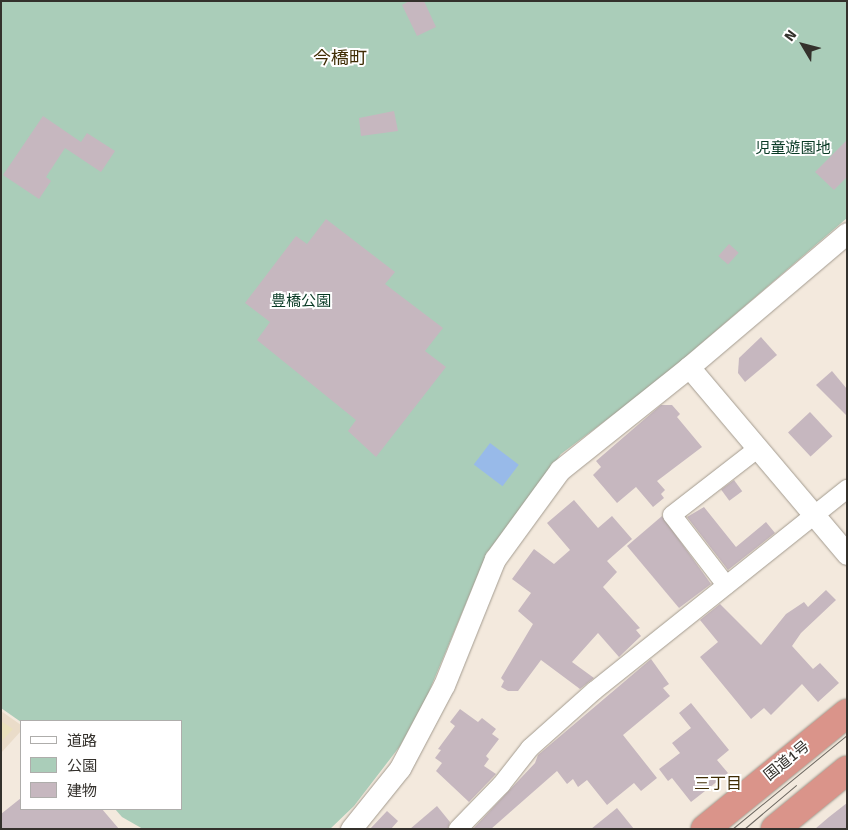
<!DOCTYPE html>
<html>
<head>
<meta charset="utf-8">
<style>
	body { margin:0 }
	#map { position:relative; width:848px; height:830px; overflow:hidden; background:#f3e9dd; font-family:Signika,"Noto Sans JP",sans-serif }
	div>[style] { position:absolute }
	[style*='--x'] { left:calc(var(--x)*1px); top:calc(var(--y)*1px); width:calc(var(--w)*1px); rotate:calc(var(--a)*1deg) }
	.built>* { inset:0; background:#eadcc9 }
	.green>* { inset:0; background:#aacdb9 }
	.sand>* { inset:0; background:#ebe1bc }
	.water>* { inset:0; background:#98bae9; transform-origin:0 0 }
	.building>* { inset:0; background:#c6b7bf; transform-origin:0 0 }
	.roads { filter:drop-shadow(0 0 1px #a39b8f) drop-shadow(0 0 1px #a39b8f) }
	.minor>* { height:18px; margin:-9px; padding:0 9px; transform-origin:9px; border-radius:9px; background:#fff }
	.tertiary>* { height:21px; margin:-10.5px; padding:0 10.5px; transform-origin:10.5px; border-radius:10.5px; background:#fff }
	.trunk>* { height:28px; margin:-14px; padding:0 14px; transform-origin:14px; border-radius:14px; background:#da948a }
	.tram>* { height:1px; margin:-0.5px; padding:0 0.5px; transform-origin:0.5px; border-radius:0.5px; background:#6d6861 }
	span { translate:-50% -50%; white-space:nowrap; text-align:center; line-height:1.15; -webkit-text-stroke:4px #fff; paint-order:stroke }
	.park-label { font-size:15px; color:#093a25 }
	.street-label { font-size:15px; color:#34312c }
	.neighbourhood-label { font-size:16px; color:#402d04 }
	.quarter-label { font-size:18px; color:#402d04 }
	.frame { position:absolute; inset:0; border:2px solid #34312c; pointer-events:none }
	.legend { position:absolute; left:20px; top:720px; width:162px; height:90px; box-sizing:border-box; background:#fff; border:1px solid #aeadab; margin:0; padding:6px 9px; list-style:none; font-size:15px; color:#34312c }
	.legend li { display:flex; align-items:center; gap:10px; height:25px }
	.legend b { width:25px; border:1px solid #aeadab }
	.north { position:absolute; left:778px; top:20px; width:50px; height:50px; -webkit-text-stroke:4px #fff; paint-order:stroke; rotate:307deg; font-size:14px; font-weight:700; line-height:20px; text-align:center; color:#34312c }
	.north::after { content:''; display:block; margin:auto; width:18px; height:22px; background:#34312c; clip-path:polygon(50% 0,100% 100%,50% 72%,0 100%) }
</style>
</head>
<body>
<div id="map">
	<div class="built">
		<i style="clip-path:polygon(1px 711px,21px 725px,21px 731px,1px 753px)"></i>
	</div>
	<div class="green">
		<i style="clip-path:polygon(1px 1px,847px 1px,847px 218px,653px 385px,561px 454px,487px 553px,428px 694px,400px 746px,354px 806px,330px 829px,143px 829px,122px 817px,115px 809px,181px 809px,181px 721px,21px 722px,1px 708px)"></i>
	</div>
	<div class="sand">
		<i style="clip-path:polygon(1px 721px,13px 729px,1px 742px)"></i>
	</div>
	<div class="water">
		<i style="left:490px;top:443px;width:36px;height:27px;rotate:37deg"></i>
	</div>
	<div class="building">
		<i style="clip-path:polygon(409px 1px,424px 1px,436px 27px,417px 36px,402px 5px)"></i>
		<i style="clip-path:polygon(394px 111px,398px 131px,361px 136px,359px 118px)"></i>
		<i style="clip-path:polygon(43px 116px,81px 142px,87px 133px,115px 151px,101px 172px,65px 148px,46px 177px,51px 181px,39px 199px,3px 175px)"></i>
		<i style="clip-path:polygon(847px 140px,847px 177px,834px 190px,815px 172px)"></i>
		<i style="clip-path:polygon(326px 219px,395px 272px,385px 284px,443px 328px,425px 351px,446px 367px,376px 457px,348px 431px,356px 420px,257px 340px,270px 322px,245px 303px,296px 236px,307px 244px)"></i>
		<i style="left:729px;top:244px;width:13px;height:16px;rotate:42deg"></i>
		<i style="clip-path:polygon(761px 337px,777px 355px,745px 382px,738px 373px,739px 358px)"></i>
		<i style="clip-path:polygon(832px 371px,847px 389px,847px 416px,816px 385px)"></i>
		<i style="clip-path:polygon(661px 405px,672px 405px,680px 414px,677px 417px,702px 447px,657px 481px,665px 490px,661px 494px,664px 498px,653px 507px,636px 487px,617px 503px,593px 475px,601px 467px,596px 461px)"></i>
		<i style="left:810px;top:412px;width:33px;height:30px;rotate:47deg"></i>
		<i style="left:734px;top:480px;width:14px;height:16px;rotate:54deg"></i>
		<i style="clip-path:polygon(574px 500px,598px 528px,612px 516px,632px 539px,607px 561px,617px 572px,603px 587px,640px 628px,636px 630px,641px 636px,619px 657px,598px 633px,572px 662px,594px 678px,580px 689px,541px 660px,518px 691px,508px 691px,501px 687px,504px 681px,501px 678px,533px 624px,518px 611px,531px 593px,512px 579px,534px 549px,554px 564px,570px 550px,547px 523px)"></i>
		<i style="clip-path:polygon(704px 507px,736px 547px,766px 522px,775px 533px,728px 570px,687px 517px)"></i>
		<i style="clip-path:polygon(662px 516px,711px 584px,679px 608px,627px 546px)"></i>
		<i style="clip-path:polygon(826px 590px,836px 600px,801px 633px,792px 646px,813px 669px,820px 663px,839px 683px,818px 702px,802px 684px,771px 715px,764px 708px,751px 719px,700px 657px,718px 642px,700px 620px,720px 604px,761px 645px,786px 614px,804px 602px,808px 607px)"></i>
		<i style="clip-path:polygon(651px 659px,669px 684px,663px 688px,670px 696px,623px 735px,657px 778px,641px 791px,634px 783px,607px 805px,587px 780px,578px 787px,573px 779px,567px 784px,557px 771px,491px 829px,473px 829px,535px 763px,538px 755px)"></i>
		<i style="clip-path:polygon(691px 703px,729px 750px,717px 760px,728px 773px,691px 802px,672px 778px,668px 781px,659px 769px,680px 753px,672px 743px,691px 728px,679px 713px)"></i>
		<i style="clip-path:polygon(460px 709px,478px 722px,482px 718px,496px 729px,492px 734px,499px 739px,486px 756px,489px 759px,484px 766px,496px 774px,469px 802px,436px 771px,442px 763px,435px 758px,441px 750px,438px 749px,455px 726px,450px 722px)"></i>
		<i style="clip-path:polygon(21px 798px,21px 809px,102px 809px,119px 829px,1px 829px,1px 814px)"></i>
		<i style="clip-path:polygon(847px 803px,847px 829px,815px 829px,829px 817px)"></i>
		<i style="clip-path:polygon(437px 806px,450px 822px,448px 829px,410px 829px)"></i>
		<i style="clip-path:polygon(617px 808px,634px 829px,591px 829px)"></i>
		<i style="clip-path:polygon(387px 811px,398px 821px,391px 829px,370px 829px)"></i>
	</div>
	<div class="roads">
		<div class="minor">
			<i style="--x:726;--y:585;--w:88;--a:-127.6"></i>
			<i style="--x:672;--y:515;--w:108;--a:-37.8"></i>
			<i style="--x:458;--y:829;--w:62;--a:-45.7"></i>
			<i style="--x:501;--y:785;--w:47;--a:-51.9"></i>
			<i style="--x:530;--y:748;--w:86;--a:-41.7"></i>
			<i style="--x:594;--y:691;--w:324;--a:-38.6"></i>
		</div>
		<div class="tertiary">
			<i style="--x:689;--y:367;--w:245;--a:49.8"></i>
			<i style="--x:351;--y:829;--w:78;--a:-51.2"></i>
			<i style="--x:400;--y:768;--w:94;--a:-62.1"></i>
			<i style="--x:444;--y:685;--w:136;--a:-68"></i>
			<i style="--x:495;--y:559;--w:110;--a:-53.9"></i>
			<i style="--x:560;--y:470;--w:165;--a:-38.6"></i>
			<i style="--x:689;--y:367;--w:207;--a:-40.3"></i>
		</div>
		<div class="trunk">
			<i style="--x:705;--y:829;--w:183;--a:-39.2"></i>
			<i style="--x:775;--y:829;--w:93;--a:-39.3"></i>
		</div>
	</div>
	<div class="tram">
		<i style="--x:732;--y:829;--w:149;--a:-39.3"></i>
		<i style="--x:744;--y:829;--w:68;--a:-40.2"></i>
	</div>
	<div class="park-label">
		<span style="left:793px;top:149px">児童遊園地</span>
		<span style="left:301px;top:302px">豊橋公園</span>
	</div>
	<div class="street-label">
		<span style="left:787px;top:761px;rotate:-39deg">国道1号</span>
	</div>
	<div class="neighbourhood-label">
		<span style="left:718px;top:784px">三丁目</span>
	</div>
	<div class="quarter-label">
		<span style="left:340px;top:58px">今橋町</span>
	</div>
	<div class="frame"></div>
	<ul class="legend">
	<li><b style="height:6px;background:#fff"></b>道路</li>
	<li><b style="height:14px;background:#aacdb9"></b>公園</li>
	<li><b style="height:14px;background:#c6b7bf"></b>建物</li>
	</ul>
	<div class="north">N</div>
</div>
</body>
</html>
